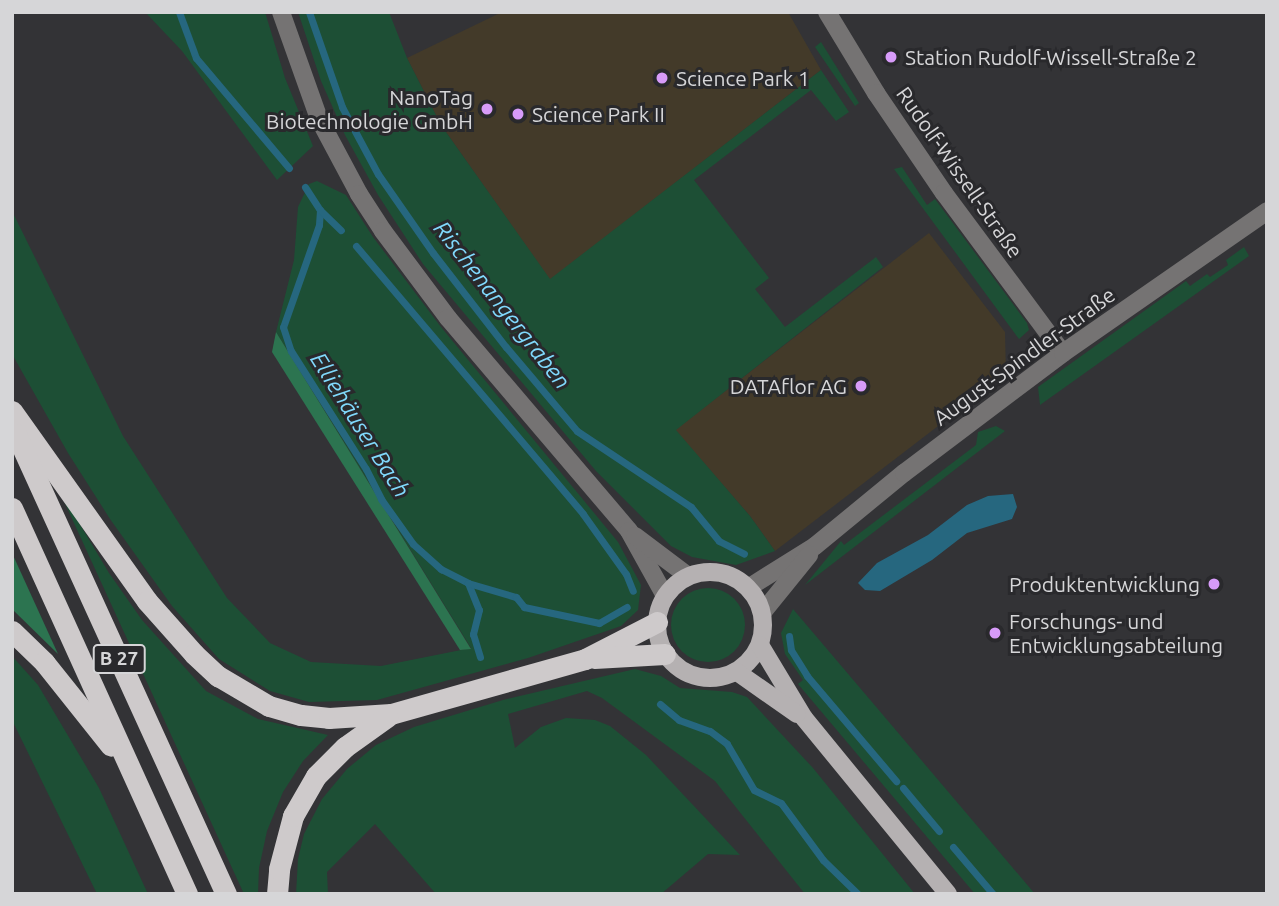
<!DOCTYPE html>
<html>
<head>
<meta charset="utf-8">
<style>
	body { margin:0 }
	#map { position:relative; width:1279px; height:906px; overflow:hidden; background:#333336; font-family:Ubuntu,sans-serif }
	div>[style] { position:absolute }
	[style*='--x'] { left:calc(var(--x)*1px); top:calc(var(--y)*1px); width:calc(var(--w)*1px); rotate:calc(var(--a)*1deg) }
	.commercial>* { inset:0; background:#433a29 }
	.green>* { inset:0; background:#1d4f35 }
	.round { border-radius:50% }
	.forest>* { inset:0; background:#2c7450 }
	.water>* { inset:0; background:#26677f }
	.stream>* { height:7px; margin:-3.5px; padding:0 3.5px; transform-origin:3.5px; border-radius:3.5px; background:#26677f }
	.minor>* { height:18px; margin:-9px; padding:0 9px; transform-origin:9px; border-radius:9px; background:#757373 }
	.major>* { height:18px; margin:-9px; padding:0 9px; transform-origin:9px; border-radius:9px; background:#b5b1b2 }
	.major>.ring { margin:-9px; padding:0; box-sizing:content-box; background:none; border:18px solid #b5b1b2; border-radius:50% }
	.highway>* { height:21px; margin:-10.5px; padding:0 10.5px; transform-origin:10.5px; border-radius:10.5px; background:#cecacb }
	.dots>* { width:19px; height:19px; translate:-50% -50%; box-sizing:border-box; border:4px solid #29292c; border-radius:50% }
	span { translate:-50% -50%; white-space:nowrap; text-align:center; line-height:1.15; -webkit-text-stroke:6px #29292c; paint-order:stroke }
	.shield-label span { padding:2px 5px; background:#29292c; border:2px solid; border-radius:5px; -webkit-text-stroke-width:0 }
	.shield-label { font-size:19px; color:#d6d6d8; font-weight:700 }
	.poi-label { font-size:21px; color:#d6d6d8 }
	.left { translate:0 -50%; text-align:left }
	.right { translate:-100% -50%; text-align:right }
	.street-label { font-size:21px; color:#d6d6d8 }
	.water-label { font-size:23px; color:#80d9fc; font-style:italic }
	.frame { position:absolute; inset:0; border:14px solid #d6d6d8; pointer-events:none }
</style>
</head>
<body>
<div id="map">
	<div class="commercial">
		<i style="clip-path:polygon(502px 12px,788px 12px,821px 70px,550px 280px,441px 125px,407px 58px)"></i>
		<i style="clip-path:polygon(929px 233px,1005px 332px,1006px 374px,775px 551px,750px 516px,675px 430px)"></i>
	</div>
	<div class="green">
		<i style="clip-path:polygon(145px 12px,265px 12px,285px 78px,313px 146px,277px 180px,182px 51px)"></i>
		<i style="clip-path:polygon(298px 12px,389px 12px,407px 58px,441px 125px,550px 279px,821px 70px,849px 112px,836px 121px,811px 90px,694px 180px,769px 278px,755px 289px,785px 327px,876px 257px,883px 267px,676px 430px,750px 516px,775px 551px,736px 565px,692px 557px,671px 546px,596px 471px,423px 264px,378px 195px,345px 135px,321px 81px)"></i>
		<i style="clip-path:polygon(821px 42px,859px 103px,855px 106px,815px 47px)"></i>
		<i style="clip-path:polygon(902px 167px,927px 205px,935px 199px,1027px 323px,1029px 330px,1019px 339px,894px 169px)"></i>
		<i style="clip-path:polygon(317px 181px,346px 195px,373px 237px,441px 327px,618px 542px,641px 585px,638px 610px,621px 626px,528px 658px,377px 700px,309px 702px,270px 691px,219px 659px,172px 606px,110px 519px,68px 453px,12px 354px,12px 211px,123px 436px,227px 598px,270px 643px,311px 662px,381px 666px,471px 648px,276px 332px,294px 260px,298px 207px,309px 184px)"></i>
		<i style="clip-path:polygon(1244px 247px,1249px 256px,1040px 405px,1038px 387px,1186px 281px,1190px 286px,1207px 274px,1210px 277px,1228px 265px,1226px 260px)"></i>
		<i style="clip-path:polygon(996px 426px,1005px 431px,805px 585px,841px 541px,844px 545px,976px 445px,978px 432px)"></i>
		<i style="clip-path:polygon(57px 486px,109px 573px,142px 620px,206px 691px,258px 719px,328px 735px,303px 761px,283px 792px,267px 831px,259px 868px,258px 894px,244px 894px)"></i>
		<i class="round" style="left:671px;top:588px;width:74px;height:74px"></i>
		<i style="clip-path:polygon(793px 609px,1035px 894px,975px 894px,798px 684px,803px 680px,785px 654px,781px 633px)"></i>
		<i style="clip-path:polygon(12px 656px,38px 685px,99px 788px,148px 894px,97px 894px,12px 720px)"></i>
		<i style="clip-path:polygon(635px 669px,661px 676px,680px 688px,732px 692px,747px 697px,813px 768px,915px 894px,805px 894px,715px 781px,602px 698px,587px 691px,508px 714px,515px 748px,541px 727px,566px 718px,595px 720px,610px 726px,646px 755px,740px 855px,708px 854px,661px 894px,436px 894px,375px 824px,327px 872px,328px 894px,296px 894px,298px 859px,304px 834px,322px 799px,347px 769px,376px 745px,414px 727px,503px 700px)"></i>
	</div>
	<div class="forest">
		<i style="clip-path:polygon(276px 332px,471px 649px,460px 650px,272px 352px)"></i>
		<i style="clip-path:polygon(12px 553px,58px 654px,12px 609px)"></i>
	</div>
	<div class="water">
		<i style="clip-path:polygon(1013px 494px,1017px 507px,1012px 519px,967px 533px,932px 560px,880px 591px,865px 590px,858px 583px,877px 563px,928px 535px,967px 505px,988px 496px)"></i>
	</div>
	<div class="stream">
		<i style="--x:179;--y:12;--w:49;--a:69.7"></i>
		<i style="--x:196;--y:58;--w:144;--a:49.8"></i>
		<i style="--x:309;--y:12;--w:101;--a:70.8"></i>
		<i style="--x:342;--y:107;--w:76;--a:61.8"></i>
		<i style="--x:378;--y:174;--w:96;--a:55.2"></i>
		<i style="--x:433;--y:253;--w:119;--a:52.2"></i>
		<i style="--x:506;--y:347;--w:110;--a:49.8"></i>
		<i style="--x:577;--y:431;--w:137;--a:33.7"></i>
		<i style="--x:691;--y:507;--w:44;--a:50.5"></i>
		<i style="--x:719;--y:541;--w:28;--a:27"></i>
		<i style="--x:305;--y:187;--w:27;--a:57"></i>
		<i style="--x:320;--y:210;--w:15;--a:94"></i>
		<i style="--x:319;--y:225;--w:108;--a:109.4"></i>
		<i style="--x:283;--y:327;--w:25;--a:72"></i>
		<i style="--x:291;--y:351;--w:140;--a:57.6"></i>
		<i style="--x:366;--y:469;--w:34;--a:63"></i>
		<i style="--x:381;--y:499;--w:55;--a:54.6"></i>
		<i style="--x:413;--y:544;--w:38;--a:42"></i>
		<i style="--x:441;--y:569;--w:30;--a:27"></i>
		<i style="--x:468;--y:583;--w:29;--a:68"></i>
		<i style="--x:479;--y:610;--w:25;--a:104"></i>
		<i style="--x:473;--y:634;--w:24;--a:73"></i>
		<i style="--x:320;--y:210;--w:29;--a:44"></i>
		<i style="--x:356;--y:246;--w:351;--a:49.7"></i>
		<i style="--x:583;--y:514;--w:74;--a:54.4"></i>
		<i style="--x:626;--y:574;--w:18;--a:68"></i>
		<i style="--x:468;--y:583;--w:50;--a:16.3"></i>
		<i style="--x:516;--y:597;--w:13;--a:51"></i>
		<i style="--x:524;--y:607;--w:77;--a:12"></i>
		<i style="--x:599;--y:623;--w:32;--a:-30"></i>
		<i style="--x:789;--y:636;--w:14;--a:82"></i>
		<i style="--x:791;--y:650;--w:31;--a:58"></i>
		<i style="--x:807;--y:676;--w:138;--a:49.7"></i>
		<i style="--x:660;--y:704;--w:25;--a:40"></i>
		<i style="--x:679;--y:720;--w:33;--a:20"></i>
		<i style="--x:710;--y:731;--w:21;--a:37"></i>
		<i style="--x:727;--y:744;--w:53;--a:59.6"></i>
		<i style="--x:754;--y:790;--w:30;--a:26"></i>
		<i style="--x:781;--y:803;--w:71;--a:53.6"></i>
		<i style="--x:823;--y:860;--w:49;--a:44.2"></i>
		<i style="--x:903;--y:788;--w:56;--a:50.1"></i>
		<i style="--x:953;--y:847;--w:62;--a:49.6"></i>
	</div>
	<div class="minor">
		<i style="--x:281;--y:12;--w:114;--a:70.4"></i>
		<i style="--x:319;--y:119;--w:85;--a:61.9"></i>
		<i style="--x:359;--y:194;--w:44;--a:57"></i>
		<i style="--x:383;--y:231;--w:109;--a:53.2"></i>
		<i style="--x:448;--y:318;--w:280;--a:49.6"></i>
		<i style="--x:629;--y:531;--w:74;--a:61"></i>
		<i style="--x:827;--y:12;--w:95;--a:58.8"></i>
		<i style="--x:876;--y:93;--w:121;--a:55.8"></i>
		<i style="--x:944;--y:193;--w:199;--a:53.4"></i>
		<i style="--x:635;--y:536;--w:66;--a:37"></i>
		<i style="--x:748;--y:588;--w:79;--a:-32.1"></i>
		<i style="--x:815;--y:546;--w:115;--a:-39.4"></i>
		<i style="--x:904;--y:473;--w:199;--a:-37"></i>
		<i style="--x:1063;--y:353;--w:249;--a:-34.8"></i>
		<i style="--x:762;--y:613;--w:75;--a:-51"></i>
	</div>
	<div class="major">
		<i class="ring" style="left:657px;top:572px;width:88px;height:88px"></i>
		<i style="--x:760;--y:645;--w:85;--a:58.9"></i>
		<i style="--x:804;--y:718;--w:227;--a:50.7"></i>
		<i style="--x:737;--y:672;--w:73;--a:35"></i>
	</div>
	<div class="highway">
		<i style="--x:12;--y:411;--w:233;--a:54.6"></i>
		<i style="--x:147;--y:601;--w:71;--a:48.4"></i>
		<i style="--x:194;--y:654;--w:33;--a:43"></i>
		<i style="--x:218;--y:676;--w:59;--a:30.5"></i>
		<i style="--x:269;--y:706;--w:33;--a:16"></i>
		<i style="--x:301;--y:715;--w:28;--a:6"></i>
		<i style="--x:329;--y:718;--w:62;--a:-3.7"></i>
		<i style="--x:391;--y:714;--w:202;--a:-15.8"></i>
		<i style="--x:585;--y:659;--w:81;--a:-27.2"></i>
		<i style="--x:16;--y:434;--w:506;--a:65.46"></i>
		<i style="--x:12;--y:508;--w:424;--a:65.6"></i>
		<i style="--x:12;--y:631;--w:45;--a:44.1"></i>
		<i style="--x:44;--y:662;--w:107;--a:51.4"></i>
		<i style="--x:594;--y:658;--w:71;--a:-3.2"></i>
		<i style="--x:277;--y:894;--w:25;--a:-85"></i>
		<i style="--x:279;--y:869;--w:55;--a:-75.2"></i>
		<i style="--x:293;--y:816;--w:46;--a:-60.1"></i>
		<i style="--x:316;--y:776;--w:41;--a:-45"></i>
		<i style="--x:345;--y:747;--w:52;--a:-35.5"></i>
	</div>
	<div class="dots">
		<i style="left:891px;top:57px;background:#d79bf9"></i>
		<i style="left:662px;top:78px;background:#d79bf9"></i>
		<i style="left:487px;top:109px;background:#d79bf9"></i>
		<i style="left:518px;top:114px;background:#d79bf9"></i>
		<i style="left:861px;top:386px;background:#d79bf9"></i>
		<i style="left:1214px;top:584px;background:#d79bf9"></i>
		<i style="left:995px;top:633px;background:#d79bf9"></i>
	</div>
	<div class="shield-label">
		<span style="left:119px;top:659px">B 27</span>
	</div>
	<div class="poi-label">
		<span class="left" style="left:905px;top:57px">Station Rudolf-Wissell-Straße 2</span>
		<span class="left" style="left:676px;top:78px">Science Park 1</span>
		<span class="right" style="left:473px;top:109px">NanoTag<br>Biotechnologie GmbH</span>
		<span class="left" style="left:532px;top:114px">Science Park II</span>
		<span class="right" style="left:847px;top:386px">DATAflor AG</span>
		<span class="right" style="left:1200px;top:584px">Produktentwicklung</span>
		<span class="left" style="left:1009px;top:633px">Forschungs- und<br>Entwicklungsabteilung</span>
	</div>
	<div class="street-label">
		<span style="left:960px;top:172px;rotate:55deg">Rudolf-Wissell-Straße</span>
		<span style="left:1024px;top:356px;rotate:-36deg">August-Spindler-Straße</span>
	</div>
	<div class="water-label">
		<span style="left:502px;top:305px;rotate:52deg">Rischenangergraben</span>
		<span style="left:360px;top:425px;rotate:58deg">Elliehäuser Bach</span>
	</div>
	<div class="frame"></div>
</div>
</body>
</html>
